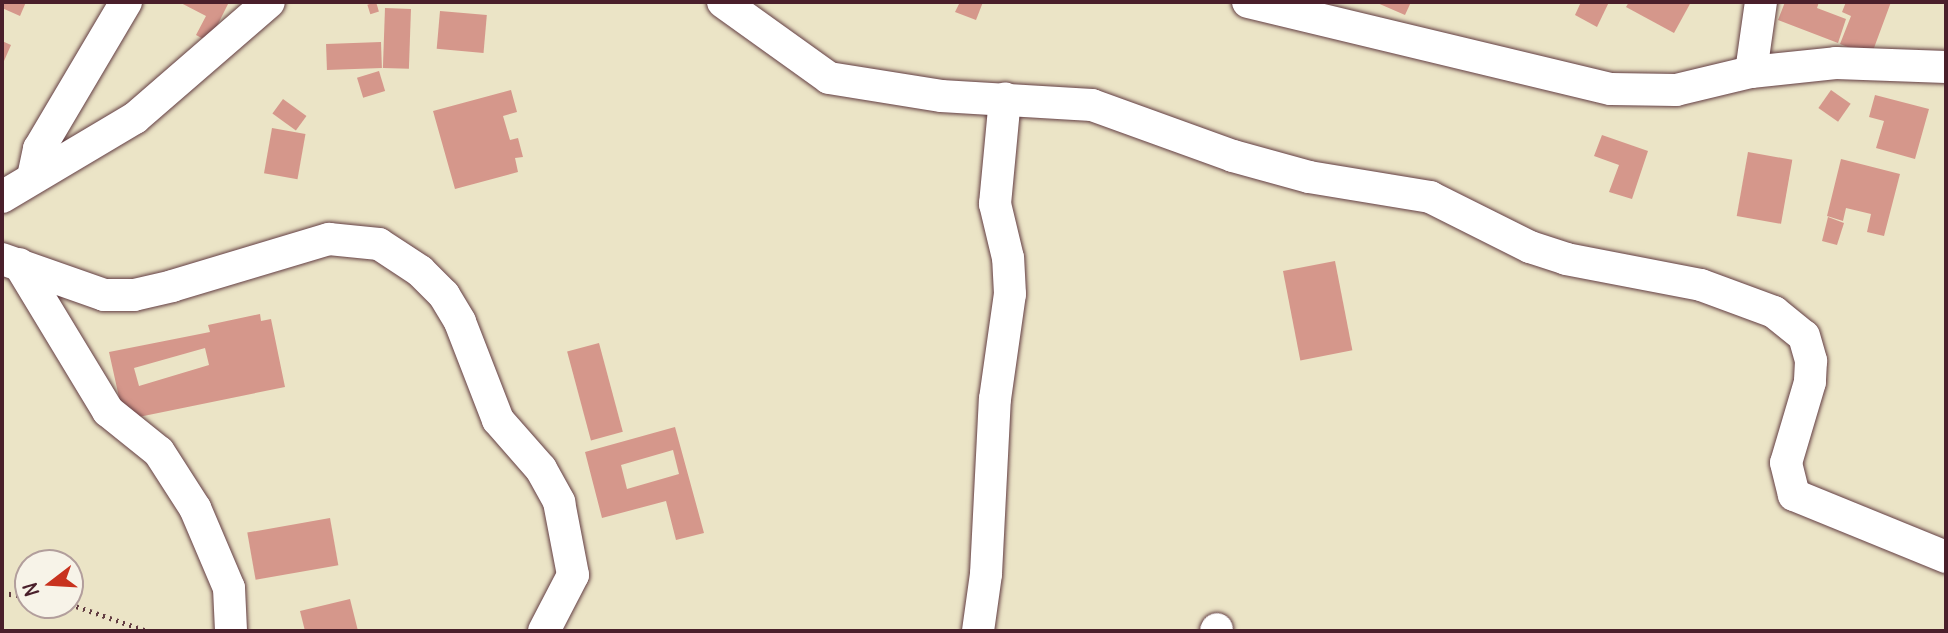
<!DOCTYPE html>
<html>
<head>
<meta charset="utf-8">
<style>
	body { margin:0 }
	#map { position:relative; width:1948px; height:633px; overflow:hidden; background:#ebe4c6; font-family:Delius,sans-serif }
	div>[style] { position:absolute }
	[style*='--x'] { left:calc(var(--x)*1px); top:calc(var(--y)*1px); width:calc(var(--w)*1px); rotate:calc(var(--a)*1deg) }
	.building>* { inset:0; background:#d5978b; transform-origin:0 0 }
	.path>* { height:4.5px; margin-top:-2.25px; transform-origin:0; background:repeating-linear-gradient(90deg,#623d42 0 2px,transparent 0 7px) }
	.roads { filter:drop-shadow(0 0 2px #623d42) drop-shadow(0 0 2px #623d42) }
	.minor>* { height:32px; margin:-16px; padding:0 16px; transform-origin:16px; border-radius:16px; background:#fff }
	span { translate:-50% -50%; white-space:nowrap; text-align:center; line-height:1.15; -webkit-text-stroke:5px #f7f3e8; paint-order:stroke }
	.frame { position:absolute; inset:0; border:4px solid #4a1f2b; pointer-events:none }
	.north { position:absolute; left:14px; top:549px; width:70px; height:70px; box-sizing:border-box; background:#f7f3e8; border:2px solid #b29e9c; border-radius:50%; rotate:253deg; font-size:19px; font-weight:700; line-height:28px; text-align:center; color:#4a1f2b }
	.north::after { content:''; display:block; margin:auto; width:24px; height:32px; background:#c8321e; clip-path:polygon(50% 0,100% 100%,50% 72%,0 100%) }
</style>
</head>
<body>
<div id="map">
	<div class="building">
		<i style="clip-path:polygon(2px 2px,26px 2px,20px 16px,2px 8px)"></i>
		<i style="clip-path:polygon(179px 2px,229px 2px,209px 42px,196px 35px,206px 16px)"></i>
		<i style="left:376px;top:2px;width:10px;height:9px;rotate:73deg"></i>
		<i style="clip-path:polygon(960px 2px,983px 2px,976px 20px,955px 12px)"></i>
		<i style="clip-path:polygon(1375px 2px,1411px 2px,1405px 15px)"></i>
		<i style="clip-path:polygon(1581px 2px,1609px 2px,1597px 27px,1575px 15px)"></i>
		<i style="clip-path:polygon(1629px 2px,1691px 2px,1674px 33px,1626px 7px)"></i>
		<i style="clip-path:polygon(1785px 2px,1819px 2px,1817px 8px,1846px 19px,1838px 43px,1778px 20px)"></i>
		<i style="clip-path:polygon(1846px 2px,1891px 2px,1871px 56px,1840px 44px,1851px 16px,1842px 12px)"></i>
		<i style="left:385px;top:8px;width:26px;height:60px;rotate:2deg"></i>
		<i style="left:440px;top:11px;width:47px;height:38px;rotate:5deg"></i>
		<i style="clip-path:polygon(2px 41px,11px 45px,4px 61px,2px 60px)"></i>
		<i style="left:381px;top:42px;width:26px;height:55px;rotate:88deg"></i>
		<i style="left:379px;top:71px;width:21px;height:23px;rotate:73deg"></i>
		<i style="clip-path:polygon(511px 90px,517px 112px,503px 116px,510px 140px,518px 138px,523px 157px,515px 158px,518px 172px,455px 189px,433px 111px)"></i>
		<i style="left:1831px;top:90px;width:24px;height:22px;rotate:35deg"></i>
		<i style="clip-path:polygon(1875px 95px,1929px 109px,1915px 159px,1876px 148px,1884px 121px,1869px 117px)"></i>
		<i style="left:283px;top:99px;width:29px;height:18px;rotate:36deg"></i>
		<i style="left:272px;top:128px;width:34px;height:46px;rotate:10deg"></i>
		<i style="clip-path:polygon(1602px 135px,1648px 151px,1632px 199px,1609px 192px,1619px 165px,1594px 156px)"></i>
		<i style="left:1748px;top:152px;width:45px;height:65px;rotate:10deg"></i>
		<i style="clip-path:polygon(1841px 159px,1900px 174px,1884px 236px,1867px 232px,1871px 214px,1846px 208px,1843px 221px,1827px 216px)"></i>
		<i style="clip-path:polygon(1828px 217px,1844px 223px,1837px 245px,1822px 241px)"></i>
		<i style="left:1335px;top:261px;width:91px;height:53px;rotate:79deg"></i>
		<i style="clip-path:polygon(evenodd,260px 314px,261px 321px,271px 319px,285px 387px,124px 420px,109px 352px,210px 332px,208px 325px,260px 314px,205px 348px,209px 365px,139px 386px,134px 368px,205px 348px)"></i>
		<i style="left:599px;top:343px;width:92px;height:33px;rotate:75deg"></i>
		<i style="clip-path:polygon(evenodd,675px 427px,704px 533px,676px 540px,666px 501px,602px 518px,585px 452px,675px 427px,673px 450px,679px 474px,627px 489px,621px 465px,673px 450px)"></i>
		<i style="left:330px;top:518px;width:48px;height:84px;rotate:80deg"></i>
		<i style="clip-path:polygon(350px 599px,358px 631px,305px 631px,300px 611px)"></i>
	</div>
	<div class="path">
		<i style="--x:2;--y:593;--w:26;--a:7"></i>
		<i style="--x:70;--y:604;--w:82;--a:19.3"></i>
	</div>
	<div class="roads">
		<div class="minor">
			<i style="--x:723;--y:2;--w:130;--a:35.6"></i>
			<i style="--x:829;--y:78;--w:113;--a:9.1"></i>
			<i style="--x:941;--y:96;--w:151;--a:3.4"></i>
			<i style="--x:1092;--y:105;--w:150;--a:19.9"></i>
			<i style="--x:1233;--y:156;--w:79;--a:15.4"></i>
			<i style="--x:1309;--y:177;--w:123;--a:9.4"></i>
			<i style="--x:1430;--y:197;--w:112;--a:26.6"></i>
			<i style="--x:1530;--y:247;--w:38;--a:18"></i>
			<i style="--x:1566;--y:259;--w:137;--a:10.9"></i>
			<i style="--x:1701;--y:285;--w:78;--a:20.3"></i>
			<i style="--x:1774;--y:312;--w:38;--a:39"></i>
			<i style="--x:1804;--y:336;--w:26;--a:74"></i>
			<i style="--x:1811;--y:361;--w:21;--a:93"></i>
			<i style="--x:1810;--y:382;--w:84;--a:106.5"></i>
			<i style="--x:1786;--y:463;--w:33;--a:76"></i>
			<i style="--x:1794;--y:495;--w:164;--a:22.2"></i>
			<i style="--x:1248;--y:2;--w:373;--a:13.5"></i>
			<i style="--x:1611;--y:89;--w:65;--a:0.9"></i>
			<i style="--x:1676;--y:90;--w:77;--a:-13.5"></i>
			<i style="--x:1751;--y:72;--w:85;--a:-6"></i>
			<i style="--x:1836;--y:63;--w:110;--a:2.1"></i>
			<i style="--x:1751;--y:72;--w:71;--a:-81.9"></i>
			<i style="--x:33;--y:177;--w:29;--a:-78"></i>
			<i style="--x:39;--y:149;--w:171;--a:-59.4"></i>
			<i style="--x:2;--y:197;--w:155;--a:-30.7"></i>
			<i style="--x:135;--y:118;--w:177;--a:-40.9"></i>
			<i style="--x:2;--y:259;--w:108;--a:19.4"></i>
			<i style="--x:104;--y:295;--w:30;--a:0"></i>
			<i style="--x:134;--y:295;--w:39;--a:-13"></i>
			<i style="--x:172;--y:286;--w:164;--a:-16.7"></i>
			<i style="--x:329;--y:239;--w:50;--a:5.7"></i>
			<i style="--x:379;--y:244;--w:49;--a:33.4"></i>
			<i style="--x:420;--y:271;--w:34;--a:45"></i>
			<i style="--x:444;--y:295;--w:31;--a:59"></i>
			<i style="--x:460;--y:322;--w:105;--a:68.8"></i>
			<i style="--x:498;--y:420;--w:65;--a:48.7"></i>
			<i style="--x:541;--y:469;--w:38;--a:61"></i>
			<i style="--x:559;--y:502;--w:74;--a:79.1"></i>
			<i style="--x:573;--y:575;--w:63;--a:117.4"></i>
			<i style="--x:19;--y:264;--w:172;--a:58.8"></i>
			<i style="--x:108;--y:411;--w:65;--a:38.8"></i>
			<i style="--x:159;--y:452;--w:67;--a:57.3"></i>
			<i style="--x:195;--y:508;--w:87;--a:67"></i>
			<i style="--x:229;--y:588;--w:43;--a:87.3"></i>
			<i style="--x:978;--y:631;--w:58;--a:-82"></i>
			<i style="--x:986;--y:574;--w:175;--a:-87.1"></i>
			<i style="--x:995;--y:399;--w:106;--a:-81.9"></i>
			<i style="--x:1010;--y:294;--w:36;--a:-93"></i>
			<i style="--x:1008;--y:258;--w:56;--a:-103.5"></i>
			<i style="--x:995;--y:204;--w:106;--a:-84.6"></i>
			<i style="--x:1216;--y:631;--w:2;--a:-63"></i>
		</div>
	</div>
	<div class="frame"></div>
	<div class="north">N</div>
</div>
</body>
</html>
